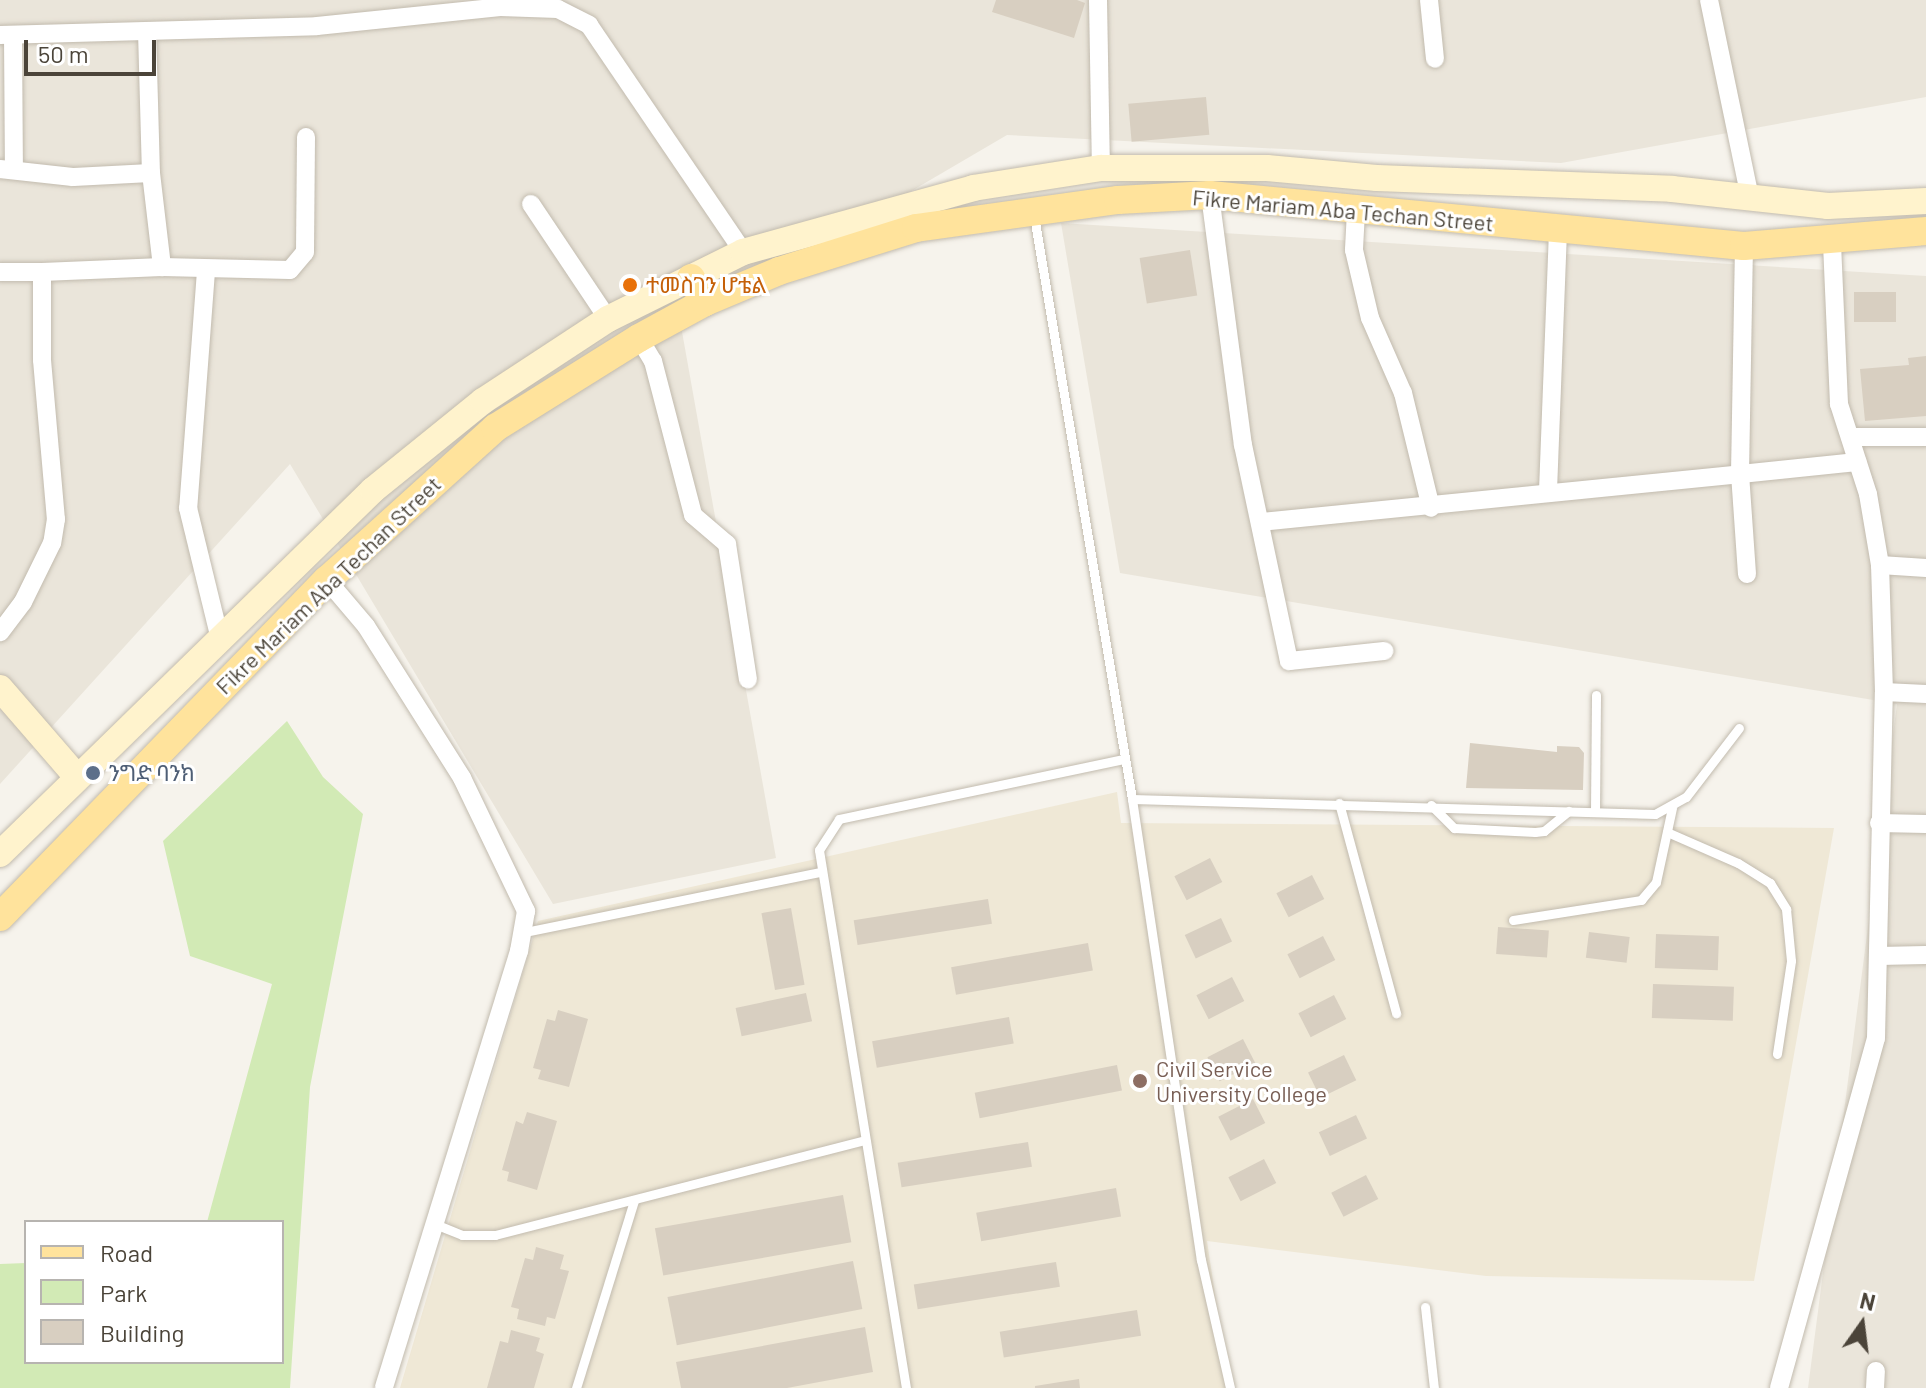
<!DOCTYPE html>
<html>
<head>
<meta charset="utf-8">
<style>
	body { margin:0 }
	#map { position:relative; width:1926px; height:1388px; overflow:hidden; background:#f6f3ec; font-family:Barlow,"Noto Sans Ethiopic",sans-serif }
	div>[style] { position:absolute }
	[style*='--x'] { left:calc(var(--x)*1px); top:calc(var(--y)*1px); width:calc(var(--w)*1px); rotate:calc(var(--a)*1deg) }
	.residential>* { inset:0; background:#eae5da }
	.education>* { inset:0; background:#efe8d6 }
	.green>* { inset:0; background:#d2eab5 }
	.building>* { inset:0; background:#d8cfc1; transform-origin:0 0 }
	.roads { filter:drop-shadow(0 0 2px #c2bbae) drop-shadow(0 0 2px #c2bbae) }
	.lane>* { height:9px; margin:-4.5px; padding:0 4.5px; transform-origin:4.5px; border-radius:4.5px; background:#fff }
	.street>* { height:18px; margin:-9px; padding:0 9px; transform-origin:9px; border-radius:9px; background:#fff }
	.secondary>* { height:26px; margin:-13px; padding:0 13px; transform-origin:13px; border-radius:13px; background:#fff3cd }
	.primary>* { height:28px; margin:-14px; padding:0 14px; transform-origin:14px; border-radius:14px; background:#ffe39c }
	.dots>* { width:22px; height:22px; translate:-50% -50%; box-sizing:border-box; border:4px solid #fff; border-radius:50% }
	span { translate:-50% -50%; white-space:nowrap; text-align:center; line-height:1.15; -webkit-text-stroke:6px #fff; paint-order:stroke }
	.street-label { font-size:22px; color:#4b4439 }
	.food-label { font-size:22px; color:#c56008 }
	.left { translate:0 -50%; text-align:left }
	.service-label { font-size:22px; color:#4e5e75 }
	.education-label { font-size:22px; color:#785e54 }
	.legend { position:absolute; left:24px; top:1220px; width:260px; height:144px; box-sizing:border-box; background:#fff; border:2px solid #b7b4b0; margin:0; padding:10px 14px; list-style:none; font-size:24px; color:#4b4439 }
	.legend li { display:flex; align-items:center; gap:16px; height:40px }
	.legend b { width:40px; border:2px solid #b7b4b0 }
	.north { position:absolute; left:1822px; top:1284px; width:80px; height:80px; -webkit-text-stroke:6px #fff; paint-order:stroke; rotate:14deg; font-size:22px; font-weight:700; line-height:32px; text-align:center; color:#4b4439 }
	.north::after { content:''; display:block; margin:auto; width:28px; height:36px; background:#4b4439; clip-path:polygon(50% 0,100% 100%,50% 72%,0 100%) }
	.scale { position:absolute; left:24px; top:40px; width:132px; height:36px; box-sizing:border-box; border:4px solid #4b4439; border-top:0; padding-left:10px; font-size:24px; line-height:28px; white-space:nowrap; color:#4b4439; -webkit-text-stroke:6px #fff; paint-order:stroke }
</style>
</head>
<body>
<div id="map">
	<div class="residential">
		<i style="clip-path:polygon(0 0,1926px 0,1926px 97px,1561px 163px,1007px 135px,681px 326px,776px 858px,553px 904px,290px 464px,0 784px)"></i>
		<i style="clip-path:polygon(1061px 223px,1926px 276px,1926px 1388px,1808px 1388px,1897px 704px,1120px 573px)"></i>
	</div>
	<div class="education">
		<i style="clip-path:polygon(1117px 792px,1121px 823px,1834px 828px,1754px 1281px,1486px 1276px,1207px 1241px,1229px 1388px,400px 1388px,538px 921px)"></i>
	</div>
	<div class="green">
		<i style="clip-path:polygon(287px 721px,323px 777px,363px 814px,310px 1087px,290px 1388px,0 1388px,0 1264px,26px 1263px,26px 1362px,282px 1362px,282px 1222px,207px 1222px,272px 984px,190px 956px,163px 841px)"></i>
	</div>
	<div class="building">
		<i style="clip-path:polygon(996px 0,1077px 0,1085px 3px,1074px 38px,992px 12px)"></i>
		<i style="left:1206px;top:97px;width:38px;height:78px;rotate:85deg"></i>
		<i style="left:1190px;top:250px;width:46px;height:51px;rotate:81deg"></i>
		<i style="left:1854px;top:292px;width:42px;height:30px"></i>
		<i style="clip-path:polygon(1926px 356px,1926px 416px,1865px 421px,1860px 369px,1909px 365px,1908px 358px)"></i>
		<i style="clip-path:polygon(1470px 743px,1557px 752px,1557px 746px,1579px 747px,1584px 753px,1583px 790px,1466px 788px)"></i>
		<i style="left:1210px;top:858px;width:27px;height:40px;rotate:63deg"></i>
		<i style="left:1312px;top:875px;width:27px;height:40px;rotate:63deg"></i>
		<i style="left:988px;top:899px;width:25px;height:136px;rotate:81deg"></i>
		<i style="left:791px;top:908px;width:78px;height:30px;rotate:80deg"></i>
		<i style="left:1221px;top:918px;width:26px;height:40px;rotate:65deg"></i>
		<i style="left:1498px;top:927px;width:51px;height:27px;rotate:4deg"></i>
		<i style="left:1589px;top:932px;width:41px;height:26px;rotate:7deg"></i>
		<i style="left:1656px;top:934px;width:63px;height:34px;rotate:2deg"></i>
		<i style="left:1323px;top:936px;width:27px;height:40px;rotate:63deg"></i>
		<i style="left:1088px;top:943px;width:28px;height:139px;rotate:80deg"></i>
		<i style="left:1232px;top:977px;width:27px;height:40px;rotate:63deg"></i>
		<i style="left:1653px;top:984px;width:81px;height:34px;rotate:2deg"></i>
		<i style="left:806px;top:993px;width:29px;height:72px;rotate:78deg"></i>
		<i style="left:1334px;top:995px;width:27px;height:40px;rotate:63deg"></i>
		<i style="clip-path:polygon(558px 1010px,588px 1019px,569px 1087px,538px 1079px,541px 1070px,533px 1068px,547px 1019px,555px 1021px)"></i>
		<i style="left:1009px;top:1017px;width:27px;height:139px;rotate:80deg"></i>
		<i style="left:1243px;top:1039px;width:27px;height:40px;rotate:63deg"></i>
		<i style="left:1344px;top:1055px;width:28px;height:40px;rotate:64deg"></i>
		<i style="left:1117px;top:1065px;width:26px;height:145px;rotate:79deg"></i>
		<i style="left:1253px;top:1099px;width:27px;height:39px;rotate:63deg"></i>
		<i style="clip-path:polygon(527px 1112px,557px 1121px,537px 1190px,507px 1181px,509px 1172px,502px 1170px,516px 1121px,523px 1124px)"></i>
		<i style="left:1356px;top:1115px;width:26px;height:41px;rotate:65deg"></i>
		<i style="left:1028px;top:1142px;width:25px;height:132px;rotate:81deg"></i>
		<i style="left:1264px;top:1159px;width:27px;height:40px;rotate:63deg"></i>
		<i style="left:1366px;top:1175px;width:27px;height:39px;rotate:63deg"></i>
		<i style="left:1116px;top:1188px;width:29px;height:142px;rotate:80deg"></i>
		<i style="left:843px;top:1195px;width:48px;height:191px;rotate:80deg"></i>
		<i style="clip-path:polygon(536px 1247px,564px 1255px,560px 1269px,569px 1271px,555px 1319px,547px 1317px,545px 1326px,517px 1319px,519px 1309px,511px 1307px,525px 1258px,533px 1260px)"></i>
		<i style="left:853px;top:1261px;width:49px;height:189px;rotate:79deg"></i>
		<i style="left:1056px;top:1262px;width:25px;height:144px;rotate:81deg"></i>
		<i style="left:1137px;top:1310px;width:26px;height:139px;rotate:81deg"></i>
		<i style="clip-path:polygon(865px 1327px,873px 1372px,787px 1388px,681px 1388px,676px 1362px)"></i>
		<i style="clip-path:polygon(511px 1330px,540px 1338px,536px 1351px,544px 1354px,534px 1388px,487px 1388px,500px 1341px,508px 1343px)"></i>
		<i style="clip-path:polygon(1079px 1379px,1080px 1388px,1035px 1388px,1035px 1386px)"></i>
	</div>
	<div class="roads">
		<div class="lane">
			<i style="--x:1034;--y:216;--w:591;--a:80.46"></i>
			<i style="--x:1132;--y:799;--w:466;--a:81.5"></i>
			<i style="--x:1201;--y:1260;--w:131;--a:77.2"></i>
			<i style="--x:1132;--y:799;--w:523;--a:1.64"></i>
			<i style="--x:1655;--y:814;--w:35;--a:-29"></i>
			<i style="--x:1686;--y:797;--w:87;--a:-52.5"></i>
			<i style="--x:1339;--y:803;--w:218;--a:74.8"></i>
			<i style="--x:1431;--y:805;--w:33;--a:45"></i>
			<i style="--x:1454;--y:828;--w:81;--a:2.8"></i>
			<i style="--x:1535;--y:832;--w:9;--a:-6"></i>
			<i style="--x:1544;--y:831;--w:32;--a:-39"></i>
			<i style="--x:1595;--y:812;--w:117;--a:-89.5"></i>
			<i style="--x:1667;--y:832;--w:77;--a:23.6"></i>
			<i style="--x:1738;--y:863;--w:38;--a:32"></i>
			<i style="--x:1770;--y:883;--w:31;--a:58"></i>
			<i style="--x:1786;--y:909;--w:52;--a:84.5"></i>
			<i style="--x:1791;--y:961;--w:94;--a:98.6"></i>
			<i style="--x:1513;--y:920;--w:130;--a:-8.9"></i>
			<i style="--x:1641;--y:900;--w:23;--a:-50"></i>
			<i style="--x:1656;--y:882;--w:76;--a:-77.8"></i>
			<i style="--x:525;--y:932;--w:302;--a:-11.5"></i>
			<i style="--x:435;--y:1224;--w:29;--a:22"></i>
			<i style="--x:462;--y:1235;--w:33;--a:0"></i>
			<i style="--x:495;--y:1235;--w:382;--a:-14.4"></i>
			<i style="--x:1425;--y:1307;--w:81;--a:83.7"></i>
			<i style="--x:576;--y:1388;--w:196;--a:-72.8"></i>
			<i style="--x:906;--y:1388;--w:545;--a:-99.19"></i>
			<i style="--x:819;--y:850;--w:37;--a:-57"></i>
			<i style="--x:839;--y:819;--w:290;--a:-11.9"></i>
		</div>
		<div class="street">
			<i style="--x:1098;--y:0;--w:168;--a:89"></i>
			<i style="--x:1429;--y:0;--w:59;--a:84.2"></i>
			<i style="--x:1709;--y:0;--w:198;--a:78.3"></i>
			<i style="--x:500;--y:7;--w:58;--a:2"></i>
			<i style="--x:558;--y:9;--w:35;--a:27"></i>
			<i style="--x:589;--y:25;--w:274;--a:55.8"></i>
			<i style="--x:147;--y:31;--w:142;--a:88.4"></i>
			<i style="--x:151;--y:173;--w:95;--a:83.3"></i>
			<i style="--x:0;--y:35;--w:317;--a:-1.6"></i>
			<i style="--x:317;--y:26;--w:184;--a:-5.9"></i>
			<i style="--x:500;--y:7;--w:7;--a:-98"></i>
			<i style="--x:13;--y:35;--w:133;--a:89.6"></i>
			<i style="--x:0;--y:169;--w:73;--a:6.3"></i>
			<i style="--x:73;--y:177;--w:78;--a:-2.9"></i>
			<i style="--x:1210;--y:195;--w:252;--a:82.5"></i>
			<i style="--x:1243;--y:445;--w:221;--a:78"></i>
			<i style="--x:1289;--y:661;--w:96;--a:-6"></i>
			<i style="--x:531;--y:204;--w:138;--a:56.2"></i>
			<i style="--x:1356;--y:211;--w:39;--a:93"></i>
			<i style="--x:1354;--y:250;--w:70;--a:76.8"></i>
			<i style="--x:1370;--y:318;--w:82;--a:66.3"></i>
			<i style="--x:1403;--y:393;--w:118;--a:76.3"></i>
			<i style="--x:206;--y:271;--w:238;--a:94.3"></i>
			<i style="--x:188;--y:508;--w:135;--a:76.3"></i>
			<i style="--x:0;--y:272;--w:42;--a:0"></i>
			<i style="--x:42;--y:272;--w:88;--a:90"></i>
			<i style="--x:42;--y:360;--w:160;--a:85"></i>
			<i style="--x:56;--y:519;--w:24;--a:99"></i>
			<i style="--x:52;--y:543;--w:66;--a:116.2"></i>
			<i style="--x:23;--y:602;--w:38;--a:127"></i>
			<i style="--x:42;--y:272;--w:120;--a:-2.4"></i>
			<i style="--x:162;--y:267;--w:128;--a:1.3"></i>
			<i style="--x:290;--y:270;--w:23;--a:-50"></i>
			<i style="--x:305;--y:252;--w:115;--a:-89.5"></i>
			<i style="--x:639;--y:338;--w:27;--a:59"></i>
			<i style="--x:653;--y:361;--w:159;--a:75.4"></i>
			<i style="--x:693;--y:515;--w:45;--a:40.5"></i>
			<i style="--x:727;--y:544;--w:137;--a:81.2"></i>
			<i style="--x:1850;--y:437;--w:76;--a:0"></i>
			<i style="--x:1548;--y:491;--w:261;--a:-87.8"></i>
			<i style="--x:1261;--y:522;--w:481;--a:-5.7"></i>
			<i style="--x:1740;--y:474;--w:228;--a:-89"></i>
			<i style="--x:1880;--y:565;--w:46;--a:3.7"></i>
			<i style="--x:1747;--y:574;--w:100;--a:-94"></i>
			<i style="--x:1740;--y:474;--w:118;--a:-5.9"></i>
			<i style="--x:327;--y:580;--w:60;--a:49.7"></i>
			<i style="--x:366;--y:626;--w:180;--a:57.7"></i>
			<i style="--x:462;--y:778;--w:148;--a:64.3"></i>
			<i style="--x:526;--y:911;--w:41;--a:99.9"></i>
			<i style="--x:519;--y:951;--w:457;--a:107.2"></i>
			<i style="--x:1884;--y:692;--w:42;--a:2.7"></i>
			<i style="--x:1879;--y:823;--w:47;--a:1.2"></i>
			<i style="--x:1879;--y:956;--w:47;--a:-1.2"></i>
			<i style="--x:1779;--y:1388;--w:363;--a:-74.5"></i>
			<i style="--x:1876;--y:1038;--w:346;--a:-88.7"></i>
			<i style="--x:1884;--y:692;--w:127;--a:-91.8"></i>
			<i style="--x:1880;--y:565;--w:72;--a:-99.6"></i>
			<i style="--x:1868;--y:494;--w:95;--a:-107.9"></i>
			<i style="--x:1839;--y:404;--w:163;--a:-92.5"></i>
			<i style="--x:1875;--y:1388;--w:17;--a:-87"></i>
		</div>
		<div class="secondary">
			<i style="--x:0;--y:688;--w:118;--a:49.1"></i>
			<i style="--x:0;--y:854;--w:521;--a:-44.3"></i>
			<i style="--x:373;--y:490;--w:141;--a:-39"></i>
			<i style="--x:483;--y:401;--w:149;--a:-33.3"></i>
			<i style="--x:608;--y:319;--w:151;--a:-26.4"></i>
			<i style="--x:743;--y:252;--w:239;--a:-15.5"></i>
			<i style="--x:973;--y:188;--w:130;--a:-8.9"></i>
			<i style="--x:1101;--y:168;--w:166;--a:0"></i>
			<i style="--x:1267;--y:168;--w:110;--a:5.2"></i>
			<i style="--x:1377;--y:178;--w:295;--a:2.1"></i>
			<i style="--x:1672;--y:189;--w:157;--a:6.2"></i>
			<i style="--x:1828;--y:206;--w:98;--a:-2.9"></i>
		</div>
		<div class="primary">
			<i style="--x:691;--y:278;--w:28;--a:60"></i>
			<i style="--x:0;--y:917;--w:470;--a:-45.9"></i>
			<i style="--x:327;--y:580;--w:227;--a:-42.1"></i>
			<i style="--x:495;--y:428;--w:170;--a:-32"></i>
			<i style="--x:639;--y:338;--w:75;--a:-28.6"></i>
			<i style="--x:705;--y:302;--w:80;--a:-22.7"></i>
			<i style="--x:779;--y:271;--w:144;--a:-17.4"></i>
			<i style="--x:916;--y:228;--w:204;--a:-7.9"></i>
			<i style="--x:1118;--y:200;--w:92;--a:-3.1"></i>
			<i style="--x:1210;--y:195;--w:536;--a:5.46"></i>
			<i style="--x:1744;--y:246;--w:183;--a:-4.7"></i>
		</div>
	</div>
	<div class="dots">
		<i style="left:630px;top:285px;background:#e8710a"></i>
		<i style="left:93px;top:773px;background:#5c6f8a"></i>
		<i style="left:1140px;top:1081px;background:#8d6e63"></i>
	</div>
	<div class="street-label">
		<span style="left:1343px;top:210px;rotate:5deg">Fikre Mariam Aba Techan Street</span>
		<span style="left:328px;top:585px;rotate:-44deg">Fikre Mariam Aba Techan Street</span>
	</div>
	<div class="food-label">
		<span class="left" style="left:646px;top:285px">ተመስገን ሆቴል</span>
	</div>
	<div class="service-label">
		<span class="left" style="left:109px;top:773px">ንግድ ባንክ</span>
	</div>
	<div class="education-label">
		<span class="left" style="left:1156px;top:1081px">Civil Service<br>University College</span>
	</div>
	<ul class="legend">
	<li><b style="height:10px;background:#ffe39c"></b>Road</li>
	<li><b style="height:22px;background:#d2eab5"></b>Park</li>
	<li><b style="height:22px;background:#d8cfc1"></b>Building</li>
	</ul>
	<div class="north">N</div>
	<div class="scale">50 m</div>
</div>
</body>
</html>
